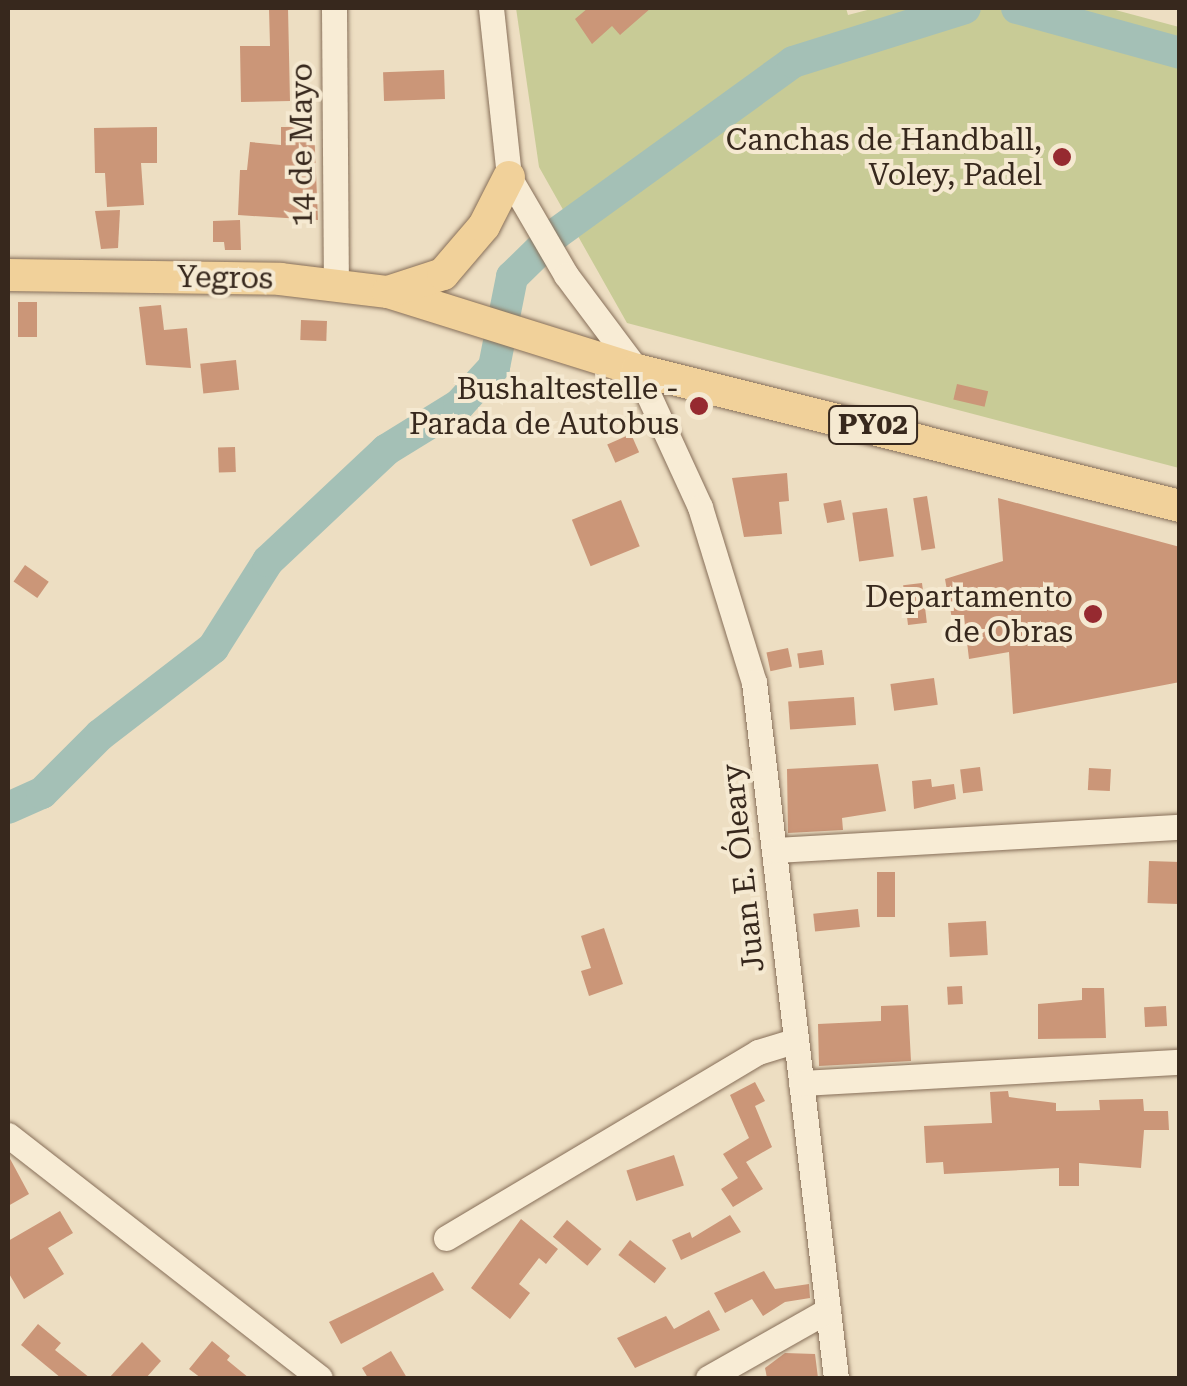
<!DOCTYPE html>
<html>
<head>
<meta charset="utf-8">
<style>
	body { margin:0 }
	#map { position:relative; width:1187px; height:1386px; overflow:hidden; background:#eddec2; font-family:"Roboto Serif",serif }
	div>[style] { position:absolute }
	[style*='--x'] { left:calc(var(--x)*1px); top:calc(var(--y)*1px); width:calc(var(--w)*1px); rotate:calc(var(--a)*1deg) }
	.green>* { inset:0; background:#c8cb96 }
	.river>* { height:32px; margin:-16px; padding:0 16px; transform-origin:16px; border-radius:16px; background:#a4c0b6 }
	.building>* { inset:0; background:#cb9678; transform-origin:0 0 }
	.roads { filter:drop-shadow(0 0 2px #876f59) drop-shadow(0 0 2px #876f59) }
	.minor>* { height:25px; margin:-12.5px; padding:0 12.5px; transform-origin:12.5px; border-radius:12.5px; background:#f8ecd5 }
	.major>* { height:32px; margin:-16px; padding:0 16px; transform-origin:16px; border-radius:16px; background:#f1d19a }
	.dots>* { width:28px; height:28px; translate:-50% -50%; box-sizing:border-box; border:5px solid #f5e9d1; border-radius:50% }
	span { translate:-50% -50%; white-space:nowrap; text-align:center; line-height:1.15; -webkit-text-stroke:8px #f5e9d1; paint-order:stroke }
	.shield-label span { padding:2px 8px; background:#f5e9d1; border:2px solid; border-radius:8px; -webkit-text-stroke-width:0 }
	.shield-label { font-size:28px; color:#37281d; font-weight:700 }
	.poi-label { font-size:30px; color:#37281d }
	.right { translate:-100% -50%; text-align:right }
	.street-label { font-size:30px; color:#37281d }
	.frame { position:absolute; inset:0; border:10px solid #37281d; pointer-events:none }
</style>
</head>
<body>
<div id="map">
	<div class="green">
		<i style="clip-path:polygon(516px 8px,846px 8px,848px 15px,875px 8px,1108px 8px,1179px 27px,1179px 468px,627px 323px,539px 167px)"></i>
	</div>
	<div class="river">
		<i style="--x:1017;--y:8;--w:169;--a:15.4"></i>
		<i style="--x:8;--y:808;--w:37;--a:-24"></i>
		<i style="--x:42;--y:793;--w:82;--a:-45"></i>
		<i style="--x:100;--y:735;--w:143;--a:-37.6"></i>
		<i style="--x:213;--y:648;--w:103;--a:-57.7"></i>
		<i style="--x:268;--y:561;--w:162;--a:-43.2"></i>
		<i style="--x:386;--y:450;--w:86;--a:-31.7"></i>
		<i style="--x:459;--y:405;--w:52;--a:-47.4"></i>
		<i style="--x:494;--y:367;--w:92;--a:-78.7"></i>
		<i style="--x:512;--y:277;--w:63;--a:-44.4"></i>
		<i style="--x:557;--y:233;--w:291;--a:-35.9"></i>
		<i style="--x:793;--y:62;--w:180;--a:-17.4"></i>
	</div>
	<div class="building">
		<i style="clip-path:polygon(269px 8px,288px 8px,290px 101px,241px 102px,240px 46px,270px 46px)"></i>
		<i style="clip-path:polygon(588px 8px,651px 8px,620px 35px,612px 26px,592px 44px,575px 19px)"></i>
		<i style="left:444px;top:70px;width:29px;height:61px;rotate:88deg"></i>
		<i style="clip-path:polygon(157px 127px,157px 163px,141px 163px,144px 205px,107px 207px,105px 173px,95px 173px,94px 128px)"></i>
		<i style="clip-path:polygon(281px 127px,314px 127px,318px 220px,238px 215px,240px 170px,247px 170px,250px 142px,281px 145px)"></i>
		<i style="clip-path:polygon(120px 210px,118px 248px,101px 249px,95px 211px)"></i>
		<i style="clip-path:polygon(240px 220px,241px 250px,225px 250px,224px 242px,213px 242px,213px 221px)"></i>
		<i style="left:18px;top:302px;width:19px;height:35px"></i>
		<i style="clip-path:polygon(161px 305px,164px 330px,187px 328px,191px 368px,146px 365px,139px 307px)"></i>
		<i style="left:301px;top:320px;width:26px;height:20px;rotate:2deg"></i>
		<i style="left:236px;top:360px;width:30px;height:36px;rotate:84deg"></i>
		<i style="left:957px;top:384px;width:32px;height:16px;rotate:13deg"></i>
		<i style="left:631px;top:434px;width:20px;height:26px;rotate:66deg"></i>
		<i style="left:235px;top:447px;width:25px;height:17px;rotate:88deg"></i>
		<i style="clip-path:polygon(787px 473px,789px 501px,779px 502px,782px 534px,744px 537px,732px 478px)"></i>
		<i style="left:927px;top:496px;width:53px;height:14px;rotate:81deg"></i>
		<i style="clip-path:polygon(998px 498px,1180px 547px,1180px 682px,1013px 714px,1009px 652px,969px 659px,964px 617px,952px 619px,945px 579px,1003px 561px)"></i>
		<i style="left:621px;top:500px;width:50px;height:53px;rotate:68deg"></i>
		<i style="left:841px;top:500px;width:20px;height:18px;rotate:79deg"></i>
		<i style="left:887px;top:508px;width:49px;height:35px;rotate:82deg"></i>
		<i style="left:25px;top:565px;width:29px;height:20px;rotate:35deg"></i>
		<i style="left:922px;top:583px;width:40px;height:19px;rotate:83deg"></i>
		<i style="left:788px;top:648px;width:19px;height:22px;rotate:78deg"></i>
		<i style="left:822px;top:650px;width:15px;height:25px;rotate:82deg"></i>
		<i style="left:934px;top:678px;width:27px;height:44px;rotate:82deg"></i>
		<i style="left:854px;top:697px;width:28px;height:66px;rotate:86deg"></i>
		<i style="clip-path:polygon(878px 764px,886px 811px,842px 818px,843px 830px,788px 833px,787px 769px)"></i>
		<i style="left:980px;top:767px;width:24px;height:20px;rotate:83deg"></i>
		<i style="left:1089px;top:768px;width:22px;height:22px;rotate:3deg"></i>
		<i style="clip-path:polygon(931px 779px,932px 787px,954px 784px,956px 799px,914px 809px,912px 781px)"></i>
		<i style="left:1149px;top:861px;width:31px;height:42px;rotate:2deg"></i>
		<i style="left:877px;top:872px;width:18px;height:45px"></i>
		<i style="left:858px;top:909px;width:18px;height:45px;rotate:84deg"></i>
		<i style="left:986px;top:921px;width:34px;height:38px;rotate:87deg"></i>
		<i style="clip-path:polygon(604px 928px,623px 984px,589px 996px,581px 971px,591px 968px,581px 936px)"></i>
		<i style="left:962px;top:986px;width:18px;height:15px;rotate:87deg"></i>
		<i style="clip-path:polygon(1082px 988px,1104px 988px,1106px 1038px,1038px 1039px,1038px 1004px,1082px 1000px)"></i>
		<i style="clip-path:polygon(908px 1005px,911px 1061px,819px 1066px,818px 1024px,881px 1021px,881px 1006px)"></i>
		<i style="left:1166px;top:1006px;width:20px;height:22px;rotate:87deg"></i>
		<i style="clip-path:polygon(755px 1082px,765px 1101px,755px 1106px,772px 1147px,746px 1162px,763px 1189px,733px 1207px,721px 1189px,738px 1178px,723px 1154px,749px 1138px,730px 1095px)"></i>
		<i style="clip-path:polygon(1008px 1091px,1009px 1097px,1056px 1103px,1056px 1111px,1100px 1110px,1099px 1100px,1143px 1099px,1144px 1111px,1168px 1111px,1169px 1130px,1144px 1130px,1141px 1168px,1079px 1163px,1079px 1186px,1059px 1186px,1059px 1168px,944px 1174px,943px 1162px,926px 1163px,924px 1126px,992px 1123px,990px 1092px)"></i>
		<i style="clip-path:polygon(8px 1155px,29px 1194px,8px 1206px)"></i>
		<i style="left:674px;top:1155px;width:32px;height:50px;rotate:72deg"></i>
		<i style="clip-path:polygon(60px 1211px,73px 1233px,48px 1248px,64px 1274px,24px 1299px,8px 1272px,8px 1241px)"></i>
		<i style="clip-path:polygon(730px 1215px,741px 1232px,681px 1260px,672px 1240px,690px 1232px,692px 1238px)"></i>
		<i style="clip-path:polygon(521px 1219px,558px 1249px,546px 1264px,539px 1258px,519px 1284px,530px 1293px,510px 1319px,471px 1288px)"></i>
		<i style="left:567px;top:1220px;width:45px;height:22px;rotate:40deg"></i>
		<i style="left:630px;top:1240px;width:46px;height:19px;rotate:38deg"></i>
		<i style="clip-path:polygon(764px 1271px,775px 1289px,809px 1284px,810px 1298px,785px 1302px,763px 1316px,752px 1299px,725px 1313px,714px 1293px)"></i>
		<i style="clip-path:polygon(433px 1272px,444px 1290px,341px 1344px,329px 1322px)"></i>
		<i style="clip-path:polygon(709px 1310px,720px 1330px,635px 1368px,617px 1338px,666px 1316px,674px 1329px)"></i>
		<i style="clip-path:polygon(38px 1324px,61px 1343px,55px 1350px,90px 1378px,61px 1378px,21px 1345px)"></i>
		<i style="clip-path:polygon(212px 1341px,230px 1356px,227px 1360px,249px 1378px,201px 1378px,189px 1369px)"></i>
		<i style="clip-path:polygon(142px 1342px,161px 1361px,146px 1378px,109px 1378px)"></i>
		<i style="clip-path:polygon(391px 1351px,407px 1378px,368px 1378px,362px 1368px)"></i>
		<i style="clip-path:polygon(785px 1353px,815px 1354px,818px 1378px,767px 1378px,765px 1368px)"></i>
	</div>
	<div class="roads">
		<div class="minor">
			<i style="--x:334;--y:8;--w:275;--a:89.6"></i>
			<i style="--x:491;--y:8;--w:170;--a:83.9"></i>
			<i style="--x:509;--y:177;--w:113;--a:59.8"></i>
			<i style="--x:566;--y:275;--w:119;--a:53.2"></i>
			<i style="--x:637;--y:370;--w:151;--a:65.3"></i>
			<i style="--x:700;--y:507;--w:183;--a:72.9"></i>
			<i style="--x:754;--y:682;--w:701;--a:83.28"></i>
			<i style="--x:775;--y:850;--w:406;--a:-3.3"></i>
			<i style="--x:801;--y:1083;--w:380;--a:-3.2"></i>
			<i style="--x:8;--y:1135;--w:395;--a:37.9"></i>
			<i style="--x:446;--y:1238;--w:363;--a:-30.8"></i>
			<i style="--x:758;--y:1052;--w:38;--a:-17"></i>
			<i style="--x:708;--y:1378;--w:138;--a:-29.5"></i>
		</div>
		<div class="major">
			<i style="--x:8;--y:275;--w:272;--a:0.8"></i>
			<i style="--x:280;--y:279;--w:109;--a:6.9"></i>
			<i style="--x:388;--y:292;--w:261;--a:17.4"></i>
			<i style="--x:637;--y:370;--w:560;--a:14.06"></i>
			<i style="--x:388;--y:292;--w:58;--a:-18.1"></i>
			<i style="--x:443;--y:274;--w:63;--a:-49.5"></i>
			<i style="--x:484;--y:226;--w:55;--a:-63"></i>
		</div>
	</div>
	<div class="dots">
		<i style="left:1062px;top:157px;background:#962a30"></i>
		<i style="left:699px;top:406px;background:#962a30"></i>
		<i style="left:1093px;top:614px;background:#962a30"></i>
	</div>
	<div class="shield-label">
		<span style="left:873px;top:425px">PY02</span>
	</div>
	<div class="poi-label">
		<span class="right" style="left:1042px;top:157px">Canchas de Handball,<br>Voley, Padel</span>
		<span class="right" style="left:679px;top:406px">Bushaltestelle -<br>Parada de Autobus</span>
		<span class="right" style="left:1073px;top:614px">Departamento<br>de Obras</span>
	</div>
	<div class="street-label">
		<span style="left:302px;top:145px;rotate:-90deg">14 de Mayo</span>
		<span style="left:225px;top:278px;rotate:1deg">Yegros</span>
		<span style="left:743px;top:868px;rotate:-96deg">Juan E. O´leary</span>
	</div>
	<div class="frame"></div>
</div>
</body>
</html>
